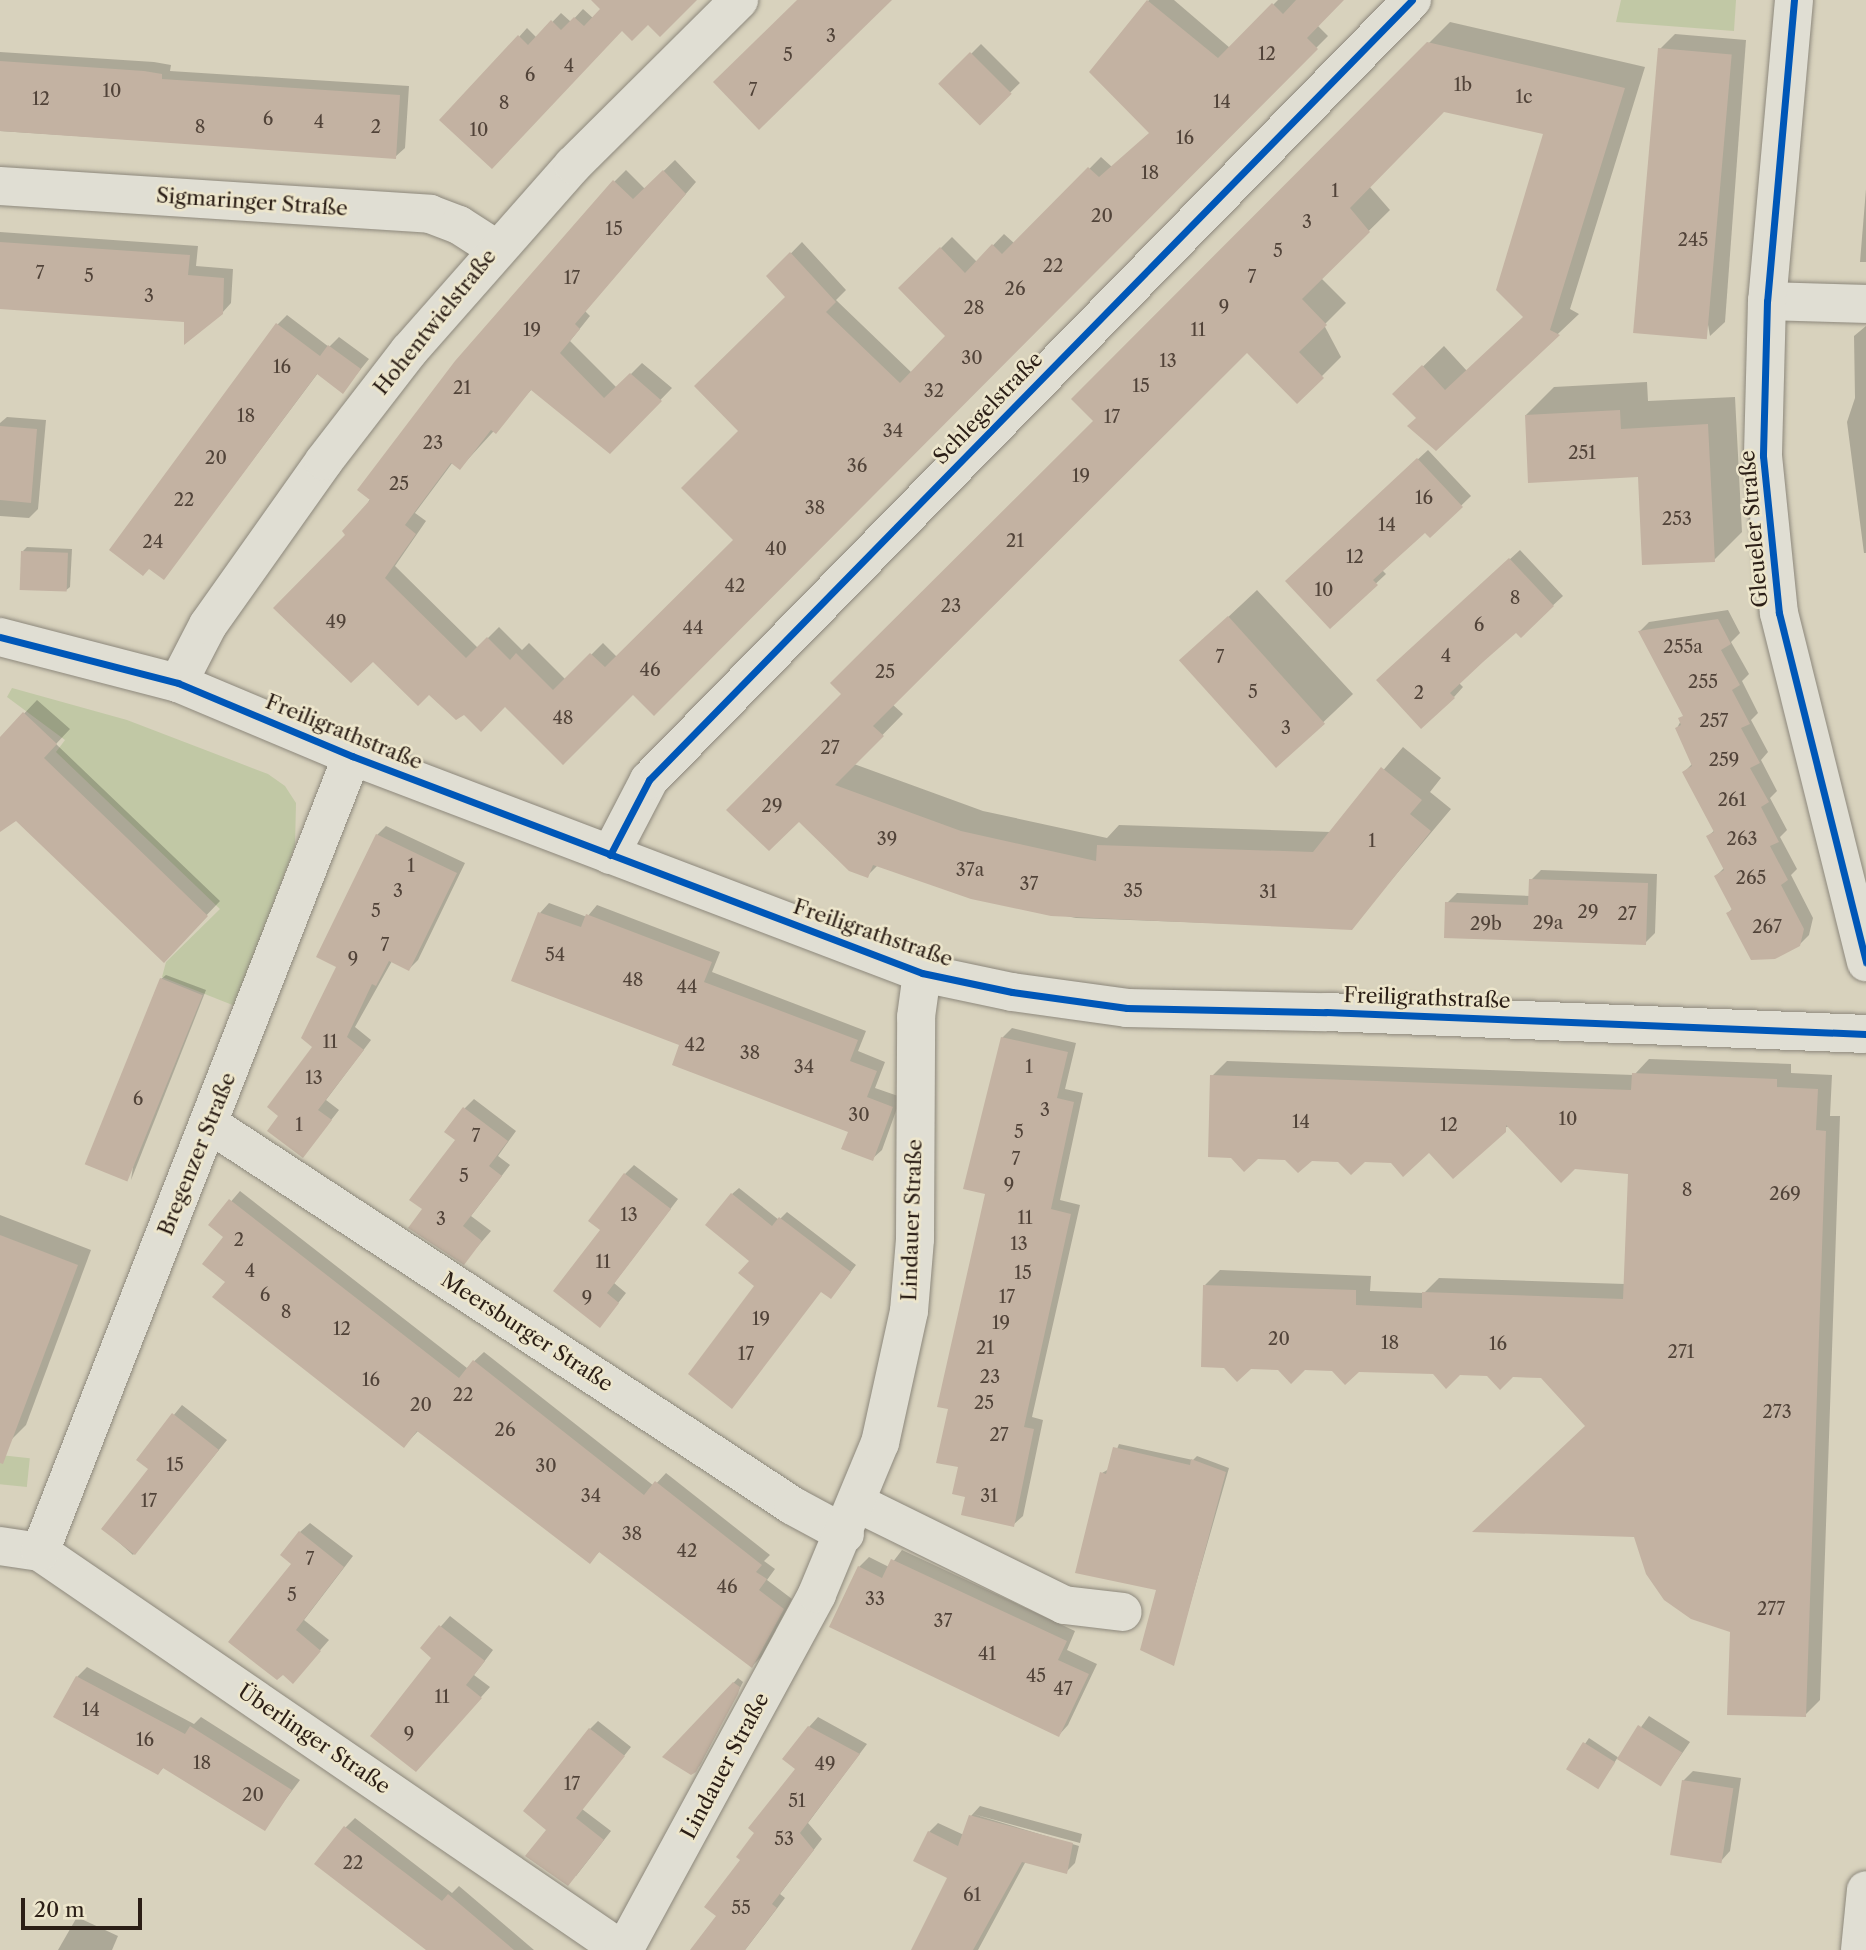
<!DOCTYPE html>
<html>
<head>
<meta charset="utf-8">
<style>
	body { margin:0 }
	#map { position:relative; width:1866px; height:1950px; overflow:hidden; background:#d8d2bd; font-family:"Libre Caslon Text",serif }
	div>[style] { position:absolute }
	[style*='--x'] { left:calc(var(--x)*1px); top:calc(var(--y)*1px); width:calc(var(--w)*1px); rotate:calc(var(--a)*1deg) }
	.green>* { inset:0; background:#c1c8a5; transform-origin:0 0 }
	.shadow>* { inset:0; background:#0003; transform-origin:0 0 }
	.building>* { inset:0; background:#c3b2a2; transform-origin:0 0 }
	.roads { filter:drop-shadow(0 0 2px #8d887c) drop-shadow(0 0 2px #8d887c) }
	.minor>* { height:38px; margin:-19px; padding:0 19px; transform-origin:19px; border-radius:19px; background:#e0ded3 }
	.secondary>* { height:38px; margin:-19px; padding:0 19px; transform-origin:19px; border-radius:19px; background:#e0ded3 }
	.cycleway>* { height:7px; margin:-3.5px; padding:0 3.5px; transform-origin:3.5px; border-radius:3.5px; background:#0057b8 }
	span { translate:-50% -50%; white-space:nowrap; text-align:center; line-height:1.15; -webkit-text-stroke:5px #ede6cc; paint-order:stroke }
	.number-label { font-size:18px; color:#514339 }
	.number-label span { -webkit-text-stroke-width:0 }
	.street-label { font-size:21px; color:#2b1e16 }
	.scale { position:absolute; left:21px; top:1898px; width:121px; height:32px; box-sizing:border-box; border:4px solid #2b1e16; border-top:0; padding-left:9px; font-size:21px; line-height:24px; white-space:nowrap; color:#2b1e16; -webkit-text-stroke:5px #ede6cc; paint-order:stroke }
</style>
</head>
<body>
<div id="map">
	<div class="green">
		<i style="clip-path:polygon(1621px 0,1736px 0,1734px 31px,1616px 22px)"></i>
		<i style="clip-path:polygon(12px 688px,127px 720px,268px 774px,285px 786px,296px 803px,295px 846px,235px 1006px,162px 977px,166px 962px,220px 909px,56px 752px,65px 740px,7px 697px)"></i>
		<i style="left:0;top:1455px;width:30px;height:29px;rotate:6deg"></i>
	</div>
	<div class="shadow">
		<i style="clip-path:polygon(612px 0,694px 0,638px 12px,492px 166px,519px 37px,527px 28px,537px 38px,561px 13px,571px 22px,583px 9px,594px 19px)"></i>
		<i style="clip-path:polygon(1149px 0,1174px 0,1230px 48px,1278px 0,1342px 0,1317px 25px,1328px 36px,654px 713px,633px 692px,505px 705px,481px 729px,347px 536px,456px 362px,615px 181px,626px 170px,645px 189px,675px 160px,696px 182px,585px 311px,590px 316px,570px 341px,617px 388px,642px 363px,672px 388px,610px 452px,532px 389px,460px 468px,453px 462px,415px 513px,426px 521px,395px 566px,478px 648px,499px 627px,522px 650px,529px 643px,566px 680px,603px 643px,617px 657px,735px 540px,741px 431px,788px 297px,769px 276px,802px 242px,846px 290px,836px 300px,912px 373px,948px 336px,901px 288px,952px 237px,977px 262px,1004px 234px,1015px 244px,1101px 157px,1112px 167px,1151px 132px,1091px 72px)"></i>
		<i style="clip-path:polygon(1450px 22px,1645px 67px,1570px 309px,1579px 314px,1436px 449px,1418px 418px,1395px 394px,1444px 346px,1467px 371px,1525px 316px,1546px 132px,1444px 110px,1369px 186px,1390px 210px,1321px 278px,1346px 303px,1324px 325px,1341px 357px,1297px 401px,1247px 350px,892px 704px,903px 714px,854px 764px,983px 811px,1107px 838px,1119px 825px,1331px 832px,1403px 747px,1441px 778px,1430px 792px,1451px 809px,1351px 928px,1076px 918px,972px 897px,878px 865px,867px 876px,799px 820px,843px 694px,1095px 421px,1073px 399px)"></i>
		<i style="clip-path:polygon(1675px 34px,1746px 40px,1725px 322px,1710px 336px,1660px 49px)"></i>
		<i style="left:981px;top:44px;width:55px;height:57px;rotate:45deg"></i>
		<i style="clip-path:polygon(0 52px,154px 62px,171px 65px,170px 71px,409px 86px,405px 148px,395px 157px,0 131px)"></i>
		<i style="clip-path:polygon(1866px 189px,1866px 262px,1860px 262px)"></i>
		<i style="clip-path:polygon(0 232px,198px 246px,196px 266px,233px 269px,231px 303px,222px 313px,186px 321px,0 308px)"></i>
		<i style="clip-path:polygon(287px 315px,329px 347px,339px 337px,369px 359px,343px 391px,318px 373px,164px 578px,277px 325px)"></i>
		<i style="clip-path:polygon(1866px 326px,1866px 553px,1864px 553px,1847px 422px,1855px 398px,1854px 336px)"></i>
		<i style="clip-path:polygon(1647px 382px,1648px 401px,1735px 397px,1742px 532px,1714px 560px,1640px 475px,1526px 415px,1554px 387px)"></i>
		<i style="clip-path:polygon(7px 417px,46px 420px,38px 509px,29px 518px,0 516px,0 423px)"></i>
		<i style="clip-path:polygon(1428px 450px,1471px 496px,1430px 536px,1425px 530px,1382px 570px,1386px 574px,1330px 627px,1297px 571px)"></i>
		<i style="clip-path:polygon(27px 547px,72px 549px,70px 587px,65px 591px,23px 551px)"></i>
		<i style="clip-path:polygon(1520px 550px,1563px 596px,1521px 635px,1516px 630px,1459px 683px,1463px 687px,1454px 697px,1388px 671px)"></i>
		<i style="clip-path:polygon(1257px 590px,1353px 694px,1278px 765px,1210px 634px)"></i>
		<i style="clip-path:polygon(1728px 610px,1740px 633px,1731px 642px,1749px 674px,1742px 681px,1758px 713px,1751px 720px,1768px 752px,1761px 760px,1777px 791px,1770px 798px,1787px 830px,1780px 837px,1797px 869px,1791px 875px,1813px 918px,1809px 935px,1799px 945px,1728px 913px,1733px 908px,1716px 876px,1724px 868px,1708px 836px,1715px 830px,1684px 772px,1693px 763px,1677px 728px,1684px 715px,1640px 631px,1649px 622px)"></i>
		<i style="clip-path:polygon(37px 700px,70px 729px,56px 744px,220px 901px,164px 960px,16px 819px,0 830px,0 739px)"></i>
		<i style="clip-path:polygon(386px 826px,465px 863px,418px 960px,409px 969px,392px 961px,355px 1027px,371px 1040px,326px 1100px,339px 1110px,303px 1156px,281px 1115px,314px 1046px,377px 835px)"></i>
		<i style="clip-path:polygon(1541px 870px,1657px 874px,1655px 933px,1645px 943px,1447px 903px,1457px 893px,1530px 896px,1531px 880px)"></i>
		<i style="clip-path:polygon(549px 903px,587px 917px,597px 905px,720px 952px,712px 972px,866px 1031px,858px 1051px,885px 1062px,875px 1088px,901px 1097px,882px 1150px,872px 1159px,850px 1131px,682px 1044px,540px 913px)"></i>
		<i style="clip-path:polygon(166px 975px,206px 990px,131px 1180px,161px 979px)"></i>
		<i style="clip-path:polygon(1012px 1028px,1076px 1043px,1065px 1089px,1083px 1093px,1060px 1200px,1080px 1205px,1032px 1417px,1043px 1420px,1023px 1516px,1013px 1525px,967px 1496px,950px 1408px,988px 1193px,1002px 1038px)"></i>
		<i style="clip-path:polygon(1649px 1059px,1791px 1064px,1791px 1073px,1832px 1075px,1830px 1116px,1840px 1116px,1820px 1700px,1805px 1715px,1731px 1631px,1635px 1536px,1587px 1426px,1542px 1376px,1333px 1369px,1205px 1285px,1220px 1270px,1371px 1276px,1370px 1291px,1424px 1293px,1439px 1278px,1625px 1284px,1630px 1172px,1510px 1126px,1391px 1162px,1339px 1160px,1212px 1076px,1227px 1061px,1634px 1075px)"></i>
		<i style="clip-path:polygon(474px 1099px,516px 1131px,498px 1156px,510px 1165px,471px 1216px,491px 1231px,464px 1262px,424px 1209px,457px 1139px,465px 1108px)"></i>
		<i style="clip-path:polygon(634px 1165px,678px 1199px,614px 1283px,626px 1293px,608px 1316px,603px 1229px,625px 1174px)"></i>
		<i style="clip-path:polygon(739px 1188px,779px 1220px,787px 1212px,856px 1265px,831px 1297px,822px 1290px,756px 1286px,732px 1194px)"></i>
		<i style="clip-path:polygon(240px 1191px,467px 1368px,484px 1352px,654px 1486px,666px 1473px,770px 1555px,764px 1561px,775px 1569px,767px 1580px,792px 1599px,761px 1657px,752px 1666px,600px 1551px,590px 1561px,419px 1430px,404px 1446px,227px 1281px,226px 1237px,211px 1225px)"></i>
		<i style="clip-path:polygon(0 1215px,91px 1250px,26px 1425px,11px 1440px,0 1436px)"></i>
		<i style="clip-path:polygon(182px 1405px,227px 1440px,133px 1555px,104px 1529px,150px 1469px,138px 1459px)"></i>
		<i style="clip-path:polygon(1119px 1444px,1193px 1460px,1197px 1456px,1229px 1468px,1173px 1664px,1159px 1589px,1102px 1473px,1109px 1469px)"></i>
		<i style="clip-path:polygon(310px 1523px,353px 1556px,304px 1620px,329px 1640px,293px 1681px,300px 1532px)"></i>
		<i style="clip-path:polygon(902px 1550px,1075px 1631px,1067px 1650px,1097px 1664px,1068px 1725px,1059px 1735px,859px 1567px,869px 1557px,889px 1567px)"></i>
		<i style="clip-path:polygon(450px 1616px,493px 1650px,474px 1675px,490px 1687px,425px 1760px,434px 1658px,422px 1648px)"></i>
		<i style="clip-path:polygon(87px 1667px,194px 1724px,201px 1717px,300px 1780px,264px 1828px,165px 1766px,158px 1773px,77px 1677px)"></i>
		<i style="clip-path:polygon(738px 1678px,743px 1682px,700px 1765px,695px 1770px,665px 1757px)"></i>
		<i style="clip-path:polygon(1649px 1716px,1690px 1742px,1661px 1784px,1618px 1757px,1601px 1783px,1568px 1769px,1589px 1738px,1619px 1758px)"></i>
		<i style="clip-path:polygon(818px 1717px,867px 1744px,808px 1823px,822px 1839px,780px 1894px,785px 1898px,745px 1950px,691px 1950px,718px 1915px,743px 1860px,797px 1769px,809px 1727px)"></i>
		<i style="clip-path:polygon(598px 1721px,631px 1747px,582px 1809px,611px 1831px,576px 1876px,549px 1829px,590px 1729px)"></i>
		<i style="clip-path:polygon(1693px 1771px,1741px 1778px,1730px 1851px,1721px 1861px,1683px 1781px)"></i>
		<i style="clip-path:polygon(980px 1806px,1082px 1834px,1080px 1843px,973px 1814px,1079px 1846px,1075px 1863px,1066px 1872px,1026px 1861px,978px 1950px,913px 1950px,950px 1877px,929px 1832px,938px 1823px,964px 1835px,971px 1816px)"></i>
		<i style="clip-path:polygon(355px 1818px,452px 1893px,459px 1886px,534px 1950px,440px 1950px,345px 1828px)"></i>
		<i style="clip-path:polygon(77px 1917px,118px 1936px,112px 1950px,58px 1950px)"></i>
	</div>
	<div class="building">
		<i style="clip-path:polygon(591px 0,697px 0,660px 37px,648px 25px,632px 41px,622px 31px,492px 169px,439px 120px,518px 35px,528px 45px,551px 20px,561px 30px,574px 17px,584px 26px,600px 9px)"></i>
		<i style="clip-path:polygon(797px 0,892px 0,759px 130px,713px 82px)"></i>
		<i style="clip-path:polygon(1147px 0,1218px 58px,1272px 3px,1283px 14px,1296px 0,1344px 0,1307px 38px,1318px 49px,654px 716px,633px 695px,563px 765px,505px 707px,481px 732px,464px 715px,456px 720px,429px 695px,418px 706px,373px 662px,351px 683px,273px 608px,345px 535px,342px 531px,370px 500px,357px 490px,455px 361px,613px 180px,633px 199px,663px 170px,686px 194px,575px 324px,580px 329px,560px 353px,604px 398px,630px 373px,662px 401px,610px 454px,531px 390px,496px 434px,491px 430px,460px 470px,451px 463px,405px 525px,416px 534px,385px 578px,466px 658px,487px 637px,510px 660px,516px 653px,553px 690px,590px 653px,605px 667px,733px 540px,681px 488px,738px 431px,694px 386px,785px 297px,766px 276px,790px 252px,836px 302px,826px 312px,900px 383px,945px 336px,898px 288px,940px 247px,965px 273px,992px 244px,1002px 254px,1088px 167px,1099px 177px,1149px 133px,1089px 72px)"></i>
		<i style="clip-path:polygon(1427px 42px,1625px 88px,1550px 330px,1560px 335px,1436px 451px,1407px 426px,1416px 418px,1392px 394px,1422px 365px,1445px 390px,1523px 317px,1496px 290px,1543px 134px,1444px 112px,1350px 208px,1370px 232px,1302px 299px,1327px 325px,1299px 352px,1324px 378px,1297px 404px,1247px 353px,873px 726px,884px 736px,835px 785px,961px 831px,1096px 861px,1097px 845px,1313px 852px,1381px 767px,1422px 800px,1410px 814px,1431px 831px,1352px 930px,1051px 916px,971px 899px,873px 865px,868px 878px,849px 871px,799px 822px,769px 851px,726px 810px,841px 694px,830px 683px,1093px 421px,1071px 399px)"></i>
		<i style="left:1658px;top:48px;width:74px;height:286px;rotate:5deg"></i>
		<i style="left:970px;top:52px;width:59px;height:45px;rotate:45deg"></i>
		<i style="clip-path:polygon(0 61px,144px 71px,162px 74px,162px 79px,400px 95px,396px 159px,0 131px)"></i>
		<i style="clip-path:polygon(0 242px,190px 255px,188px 275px,224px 278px,223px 314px,184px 345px,184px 322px,0 309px)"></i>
		<i style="clip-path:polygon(276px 323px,320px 356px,328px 345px,361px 369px,343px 394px,317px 374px,164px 580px,149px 569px,143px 576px,109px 550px)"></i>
		<i style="clip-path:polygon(1620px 410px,1621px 429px,1708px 424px,1715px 562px,1642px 565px,1638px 477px,1528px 483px,1525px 415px)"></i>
		<i style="clip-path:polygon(0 426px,37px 429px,31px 503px,0 500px)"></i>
		<i style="clip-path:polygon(1417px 458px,1463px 507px,1430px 538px,1425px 533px,1373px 580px,1378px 585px,1330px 629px,1285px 581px)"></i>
		<i style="left:21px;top:551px;width:47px;height:39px;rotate:2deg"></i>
		<i style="clip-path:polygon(1509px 558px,1554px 606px,1521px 638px,1516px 633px,1483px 662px,1450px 693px,1455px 698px,1421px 729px,1376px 680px)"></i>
		<i style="left:1228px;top:616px;width:145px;height:66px;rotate:48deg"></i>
		<i style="clip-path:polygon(1718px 619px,1731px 644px,1721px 650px,1740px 685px,1732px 690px,1750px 724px,1741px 728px,1760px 763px,1750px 768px,1769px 802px,1761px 807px,1779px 842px,1770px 846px,1788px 880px,1781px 885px,1804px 929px,1800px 946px,1775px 959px,1751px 960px,1726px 913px,1732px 910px,1714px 876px,1724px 870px,1706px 836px,1714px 832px,1682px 772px,1692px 766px,1675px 728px,1681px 725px,1678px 718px,1683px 716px,1638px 631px)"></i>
		<i style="clip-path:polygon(23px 712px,57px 744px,44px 758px,208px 916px,164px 963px,16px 821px,0 832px,0 737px)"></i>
		<i style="clip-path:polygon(376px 834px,457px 873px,409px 971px,389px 961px,376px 986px,372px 984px,347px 1037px,364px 1050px,318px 1110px,332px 1120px,303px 1158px,267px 1131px,278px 1116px,267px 1107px,312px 1047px,301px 1038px,336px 967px,316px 957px)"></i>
		<i style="clip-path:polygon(1529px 879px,1648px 883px,1646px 945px,1444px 938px,1445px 902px,1528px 905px)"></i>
		<i style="clip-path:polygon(538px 912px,581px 927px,586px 914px,712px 962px,704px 982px,858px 1040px,850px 1061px,877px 1071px,867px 1097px,893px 1107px,873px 1161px,841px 1149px,848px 1132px,672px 1065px,679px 1045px,511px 981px)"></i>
		<i style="left:160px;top:978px;width:46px;height:201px;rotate:22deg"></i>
		<i style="clip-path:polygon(1001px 1037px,1068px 1052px,1057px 1098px,1074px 1102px,1051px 1209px,1071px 1214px,1024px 1427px,1034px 1429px,1014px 1527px,961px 1515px,965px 1497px,952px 1494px,958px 1467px,936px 1463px,948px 1409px,937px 1407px,985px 1194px,963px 1189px)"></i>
		<i style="clip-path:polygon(1632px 1073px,1777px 1079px,1777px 1087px,1818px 1089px,1816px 1130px,1826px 1131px,1806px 1717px,1727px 1715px,1730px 1632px,1691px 1619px,1664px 1600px,1646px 1574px,1634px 1537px,1472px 1532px,1585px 1426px,1541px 1378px,1513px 1377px,1500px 1390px,1487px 1376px,1460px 1375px,1446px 1389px,1433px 1374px,1359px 1372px,1345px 1385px,1332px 1371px,1305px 1370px,1291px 1384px,1278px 1370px,1251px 1369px,1237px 1382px,1224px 1368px,1201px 1367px,1203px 1285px,1356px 1290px,1356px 1305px,1422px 1308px,1422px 1292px,1623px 1299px,1628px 1174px,1575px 1169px,1561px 1183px,1506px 1125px,1506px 1132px,1453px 1179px,1429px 1153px,1403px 1177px,1391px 1163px,1365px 1162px,1351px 1175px,1338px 1162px,1312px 1161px,1298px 1173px,1285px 1160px,1258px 1159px,1244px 1172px,1231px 1158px,1208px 1157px,1210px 1075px,1631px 1090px)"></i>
		<i style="clip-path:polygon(463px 1107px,508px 1141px,489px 1166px,502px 1176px,463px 1226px,482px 1241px,464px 1265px,408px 1228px,422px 1209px,409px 1200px,455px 1140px,444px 1132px)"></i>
		<i style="clip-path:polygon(624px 1173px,671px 1209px,607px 1293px,619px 1303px,600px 1328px,553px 1291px,600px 1230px,588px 1221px)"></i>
		<i style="clip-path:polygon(731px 1193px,772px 1226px,779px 1217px,851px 1272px,831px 1299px,821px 1292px,732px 1409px,688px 1374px,754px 1286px,738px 1273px,749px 1261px,705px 1225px)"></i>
		<i style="clip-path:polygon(229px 1199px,459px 1378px,473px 1360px,644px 1495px,655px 1481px,762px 1565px,756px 1572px,767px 1579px,759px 1590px,784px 1609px,752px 1668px,599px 1552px,590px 1564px,417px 1431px,404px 1448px,212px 1297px,225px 1282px,202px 1264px,223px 1237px,208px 1225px)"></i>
		<i style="clip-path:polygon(0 1235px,78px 1265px,3px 1464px,0 1463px)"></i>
		<i style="clip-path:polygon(172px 1413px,219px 1450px,135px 1555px,101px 1529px,148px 1469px,136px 1460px)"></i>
		<i style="clip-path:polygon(1113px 1447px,1190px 1465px,1191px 1459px,1226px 1472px,1174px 1666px,1140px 1650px,1156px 1590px,1075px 1573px,1100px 1472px,1106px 1474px)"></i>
		<i style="clip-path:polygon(299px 1531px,344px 1567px,296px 1630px,321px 1651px,293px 1684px,283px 1675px,277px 1680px,228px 1642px,291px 1564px,280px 1555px)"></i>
		<i style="clip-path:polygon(891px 1559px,1067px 1641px,1058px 1660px,1089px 1674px,1059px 1737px,829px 1627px,858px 1566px,882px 1578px)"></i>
		<i style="clip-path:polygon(439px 1625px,485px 1661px,466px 1685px,482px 1698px,416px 1772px,370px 1736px,431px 1658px,420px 1648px)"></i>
		<i style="clip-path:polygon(76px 1676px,185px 1734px,190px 1726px,292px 1790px,265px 1831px,163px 1768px,158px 1775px,53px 1717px)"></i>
		<i style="clip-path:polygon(733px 1682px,740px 1687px,738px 1694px,696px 1772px,691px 1775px,662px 1757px)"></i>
		<i style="left:1638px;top:1725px;width:52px;height:40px;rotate:32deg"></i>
		<i style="clip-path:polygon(808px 1726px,860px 1754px,800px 1833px,814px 1850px,772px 1904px,777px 1908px,745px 1950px,690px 1950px,716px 1916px,704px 1907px,740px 1860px,736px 1857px,754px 1833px,748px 1828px,795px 1769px,782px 1759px)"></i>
		<i style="clip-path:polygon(589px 1728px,625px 1756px,576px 1818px,604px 1840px,568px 1886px,525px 1856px,546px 1830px,523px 1811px)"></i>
		<i style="left:1583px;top:1742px;width:38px;height:32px;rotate:32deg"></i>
		<i style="left:1682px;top:1780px;width:52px;height:76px;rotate:9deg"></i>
		<i style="clip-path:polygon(969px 1815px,1073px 1843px,1067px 1874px,1022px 1862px,973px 1950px,911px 1950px,947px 1878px,913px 1861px,928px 1831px,958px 1846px)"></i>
		<i style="clip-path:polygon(344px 1826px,442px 1901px,448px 1894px,514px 1950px,426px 1950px,314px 1864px)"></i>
	</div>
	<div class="roads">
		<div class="minor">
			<i style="--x:0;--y:186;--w:431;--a:3.7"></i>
			<i style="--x:430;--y:214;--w:31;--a:21"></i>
			<i style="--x:459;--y:225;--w:43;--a:32.6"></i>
			<i style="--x:1767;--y:301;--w:99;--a:1.7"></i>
			<i style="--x:0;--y:637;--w:184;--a:14.5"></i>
			<i style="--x:178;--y:683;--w:189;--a:22.8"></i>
			<i style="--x:352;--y:756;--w:610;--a:20.84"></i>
			<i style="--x:922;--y:973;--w:92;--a:11.9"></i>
			<i style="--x:1012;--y:992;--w:116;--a:7.9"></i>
			<i style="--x:1127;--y:1008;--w:199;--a:1.2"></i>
			<i style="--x:1326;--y:1012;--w:540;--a:2.33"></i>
			<i style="--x:178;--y:683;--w:65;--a:-62.7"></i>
			<i style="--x:208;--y:625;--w:201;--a:-54.7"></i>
			<i style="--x:324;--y:461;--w:139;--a:-52.3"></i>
			<i style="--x:409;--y:351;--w:248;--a:-48.6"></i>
			<i style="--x:573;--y:165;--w:234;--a:-44.8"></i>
			<i style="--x:610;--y:855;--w:85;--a:-62.5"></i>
			<i style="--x:649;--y:780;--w:1091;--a:-45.63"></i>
			<i style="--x:211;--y:1125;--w:696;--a:33.21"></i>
			<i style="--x:793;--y:1506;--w:59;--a:28.3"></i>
			<i style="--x:857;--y:1503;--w:231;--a:26.2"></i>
			<i style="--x:1064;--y:1605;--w:59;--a:6.8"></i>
			<i style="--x:0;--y:1546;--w:40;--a:8.5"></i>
			<i style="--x:40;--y:1552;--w:705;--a:34.37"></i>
			<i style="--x:40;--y:1552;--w:855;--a:-68.6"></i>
			<i style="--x:624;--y:1950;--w:405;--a:-61.5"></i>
			<i style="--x:817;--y:1594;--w:164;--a:-67.4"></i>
			<i style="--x:880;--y:1443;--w:135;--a:-77.6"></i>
			<i style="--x:909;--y:1311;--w:72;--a:-85.2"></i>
			<i style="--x:915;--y:1239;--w:222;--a:-89.7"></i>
			<i style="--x:916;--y:1017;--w:44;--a:-82.2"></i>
		</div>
		<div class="secondary">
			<i style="--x:1794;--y:0;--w:302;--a:95.1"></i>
			<i style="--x:1767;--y:301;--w:155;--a:91.5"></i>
			<i style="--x:1763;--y:456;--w:158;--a:84.2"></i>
			<i style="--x:1779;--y:613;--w:360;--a:76"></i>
			<i style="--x:1860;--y:1950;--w:60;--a:-84.3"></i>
		</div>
	</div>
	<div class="cycleway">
		<i style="--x:1794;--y:0;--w:302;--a:95.1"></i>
		<i style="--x:1767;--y:301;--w:155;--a:91.5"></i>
		<i style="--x:1763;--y:456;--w:158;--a:84.2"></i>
		<i style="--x:1779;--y:613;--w:360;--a:76"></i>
		<i style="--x:0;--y:637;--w:184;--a:14.5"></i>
		<i style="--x:178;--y:683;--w:189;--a:22.8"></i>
		<i style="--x:352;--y:756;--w:610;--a:20.84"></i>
		<i style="--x:922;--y:973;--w:92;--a:11.9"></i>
		<i style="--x:1012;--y:992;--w:116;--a:7.9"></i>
		<i style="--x:1127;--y:1008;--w:199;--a:1.2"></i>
		<i style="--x:1326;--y:1012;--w:540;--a:2.33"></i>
		<i style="--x:610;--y:855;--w:85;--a:-62.5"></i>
		<i style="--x:649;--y:780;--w:1091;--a:-45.63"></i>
	</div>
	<div class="number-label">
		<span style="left:831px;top:36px">3</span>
		<span style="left:1267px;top:54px">12</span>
		<span style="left:788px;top:55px">5</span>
		<span style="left:569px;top:66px">4</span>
		<span style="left:530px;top:75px">6</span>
		<span style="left:1463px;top:85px">1b</span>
		<span style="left:753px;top:90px">7</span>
		<span style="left:112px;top:91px">10</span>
		<span style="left:1524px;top:97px">1c</span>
		<span style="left:41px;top:99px">12</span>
		<span style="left:1222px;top:102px">14</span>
		<span style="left:504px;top:103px">8</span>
		<span style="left:268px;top:119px">6</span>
		<span style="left:319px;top:122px">4</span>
		<span style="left:200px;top:127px">8</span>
		<span style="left:376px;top:127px">2</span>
		<span style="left:479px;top:130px">10</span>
		<span style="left:1185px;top:138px">16</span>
		<span style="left:1150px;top:173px">18</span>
		<span style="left:1335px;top:191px">1</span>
		<span style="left:1102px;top:216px">20</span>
		<span style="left:1307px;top:222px">3</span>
		<span style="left:614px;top:229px">15</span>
		<span style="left:1693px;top:240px">245</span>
		<span style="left:1278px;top:251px">5</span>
		<span style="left:1053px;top:266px">22</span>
		<span style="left:40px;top:273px">7</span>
		<span style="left:89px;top:276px">5</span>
		<span style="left:1252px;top:277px">7</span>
		<span style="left:572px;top:278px">17</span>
		<span style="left:1015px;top:289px">26</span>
		<span style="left:149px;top:296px">3</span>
		<span style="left:1224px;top:307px">9</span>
		<span style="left:974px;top:308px">28</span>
		<span style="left:532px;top:330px">19</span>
		<span style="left:1198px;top:330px">11</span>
		<span style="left:972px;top:358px">30</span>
		<span style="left:1168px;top:361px">13</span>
		<span style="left:282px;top:367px">16</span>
		<span style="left:1141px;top:386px">15</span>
		<span style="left:462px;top:388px">21</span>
		<span style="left:934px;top:391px">32</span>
		<span style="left:246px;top:416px">18</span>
		<span style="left:1112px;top:417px">17</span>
		<span style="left:893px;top:431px">34</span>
		<span style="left:433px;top:443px">23</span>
		<span style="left:1582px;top:453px">251</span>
		<span style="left:216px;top:458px">20</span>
		<span style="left:857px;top:466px">36</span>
		<span style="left:1081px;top:476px">19</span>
		<span style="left:399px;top:484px">25</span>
		<span style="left:1424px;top:498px">16</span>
		<span style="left:184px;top:500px">22</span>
		<span style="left:815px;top:508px">38</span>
		<span style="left:1677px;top:519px">253</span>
		<span style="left:1387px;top:525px">14</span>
		<span style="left:1015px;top:541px">21</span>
		<span style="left:153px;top:542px">24</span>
		<span style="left:776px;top:549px">40</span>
		<span style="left:1355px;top:557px">12</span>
		<span style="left:735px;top:586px">42</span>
		<span style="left:1324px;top:590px">10</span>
		<span style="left:1515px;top:598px">8</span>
		<span style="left:951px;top:606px">23</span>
		<span style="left:336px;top:622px">49</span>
		<span style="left:1479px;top:625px">6</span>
		<span style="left:693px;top:628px">44</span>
		<span style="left:1683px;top:647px">255a</span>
		<span style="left:1446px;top:656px">4</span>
		<span style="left:1220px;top:657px">7</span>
		<span style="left:650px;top:670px">46</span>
		<span style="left:885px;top:672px">25</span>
		<span style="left:1703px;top:682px">255</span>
		<span style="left:1253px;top:692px">5</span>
		<span style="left:1419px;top:693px">2</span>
		<span style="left:563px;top:718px">48</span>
		<span style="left:1714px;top:721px">257</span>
		<span style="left:1286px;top:728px">3</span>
		<span style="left:830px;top:748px">27</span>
		<span style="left:1724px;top:760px">259</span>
		<span style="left:1732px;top:800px">261</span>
		<span style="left:772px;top:806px">29</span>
		<span style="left:887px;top:839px">39</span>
		<span style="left:1742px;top:839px">263</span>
		<span style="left:1372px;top:841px">1</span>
		<span style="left:411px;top:866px">1</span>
		<span style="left:970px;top:870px">37a</span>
		<span style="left:1751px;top:878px">265</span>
		<span style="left:1029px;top:884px">37</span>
		<span style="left:398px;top:891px">3</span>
		<span style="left:1133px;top:891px">35</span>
		<span style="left:1268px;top:892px">31</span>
		<span style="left:376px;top:911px">5</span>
		<span style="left:1588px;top:912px">29</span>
		<span style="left:1627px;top:914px">27</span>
		<span style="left:1548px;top:923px">29a</span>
		<span style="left:1486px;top:924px">29b</span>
		<span style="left:1767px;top:927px">267</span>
		<span style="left:385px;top:945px">7</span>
		<span style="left:555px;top:955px">54</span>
		<span style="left:353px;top:959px">9</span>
		<span style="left:633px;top:980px">48</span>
		<span style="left:687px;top:987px">44</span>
		<span style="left:330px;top:1042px">11</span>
		<span style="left:695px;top:1045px">42</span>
		<span style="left:750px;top:1053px">38</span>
		<span style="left:804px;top:1067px">34</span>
		<span style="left:1029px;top:1067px">1</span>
		<span style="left:314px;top:1078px">13</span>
		<span style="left:138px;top:1099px">6</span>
		<span style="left:1045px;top:1110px">3</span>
		<span style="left:859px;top:1115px">30</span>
		<span style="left:1568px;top:1119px">10</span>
		<span style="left:1301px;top:1122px">14</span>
		<span style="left:299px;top:1125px">1</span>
		<span style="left:1449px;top:1125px">12</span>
		<span style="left:1019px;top:1132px">5</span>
		<span style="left:476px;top:1136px">7</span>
		<span style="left:1016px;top:1159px">7</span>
		<span style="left:464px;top:1176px">5</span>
		<span style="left:1009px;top:1185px">9</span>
		<span style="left:1687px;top:1190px">8</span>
		<span style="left:1785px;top:1194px">269</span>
		<span style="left:629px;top:1215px">13</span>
		<span style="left:1025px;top:1218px">11</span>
		<span style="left:441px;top:1219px">3</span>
		<span style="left:239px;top:1240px">2</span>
		<span style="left:1019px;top:1244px">13</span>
		<span style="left:603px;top:1262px">11</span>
		<span style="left:250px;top:1271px">4</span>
		<span style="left:1023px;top:1273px">15</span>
		<span style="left:265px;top:1295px">6</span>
		<span style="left:1007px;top:1297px">17</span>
		<span style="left:587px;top:1298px">9</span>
		<span style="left:286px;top:1312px">8</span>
		<span style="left:761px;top:1319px">19</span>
		<span style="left:1001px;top:1323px">19</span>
		<span style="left:342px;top:1329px">12</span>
		<span style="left:1279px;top:1339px">20</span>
		<span style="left:1390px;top:1343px">18</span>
		<span style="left:1498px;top:1344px">16</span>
		<span style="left:985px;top:1348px">21</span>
		<span style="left:1681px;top:1352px">271</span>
		<span style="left:746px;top:1354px">17</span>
		<span style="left:990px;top:1377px">23</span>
		<span style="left:371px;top:1380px">16</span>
		<span style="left:463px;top:1395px">22</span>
		<span style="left:984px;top:1403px">25</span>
		<span style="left:421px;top:1405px">20</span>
		<span style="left:1777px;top:1412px">273</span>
		<span style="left:505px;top:1430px">26</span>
		<span style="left:999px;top:1435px">27</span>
		<span style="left:175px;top:1465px">15</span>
		<span style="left:546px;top:1466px">30</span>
		<span style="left:591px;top:1496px">34</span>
		<span style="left:989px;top:1496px">31</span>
		<span style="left:149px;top:1501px">17</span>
		<span style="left:632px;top:1534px">38</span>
		<span style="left:687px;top:1551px">42</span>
		<span style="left:310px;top:1559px">7</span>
		<span style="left:727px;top:1587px">46</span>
		<span style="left:292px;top:1595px">5</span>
		<span style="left:875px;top:1599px">33</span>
		<span style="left:1771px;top:1609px">277</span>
		<span style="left:943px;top:1621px">37</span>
		<span style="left:987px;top:1654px">41</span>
		<span style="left:1036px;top:1676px">45</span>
		<span style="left:1063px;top:1689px">47</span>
		<span style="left:442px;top:1697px">11</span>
		<span style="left:91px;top:1710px">14</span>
		<span style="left:409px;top:1734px">9</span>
		<span style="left:145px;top:1740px">16</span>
		<span style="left:202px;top:1763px">18</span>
		<span style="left:825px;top:1764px">49</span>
		<span style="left:572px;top:1784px">17</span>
		<span style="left:253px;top:1795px">20</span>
		<span style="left:797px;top:1801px">51</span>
		<span style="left:784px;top:1839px">53</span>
		<span style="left:353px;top:1863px">22</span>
		<span style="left:972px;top:1895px">61</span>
		<span style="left:741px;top:1908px">55</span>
	</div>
	<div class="street-label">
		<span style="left:252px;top:202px;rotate:4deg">Sigmaringer Straße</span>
		<span style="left:435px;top:322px;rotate:-51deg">Hohentwielstraße</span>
		<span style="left:988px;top:408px;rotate:-46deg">Schlegelstraße</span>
		<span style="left:1754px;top:529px;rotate:-95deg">Gleueler Straße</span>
		<span style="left:344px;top:732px;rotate:22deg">Freiligrathstraße</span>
		<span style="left:873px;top:933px;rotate:19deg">Freiligrathstraße</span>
		<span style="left:1427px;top:998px;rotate:2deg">Freiligrathstraße</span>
		<span style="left:197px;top:1154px;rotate:-68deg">Bregenzer Straße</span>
		<span style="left:912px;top:1220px;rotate:-88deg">Lindauer Straße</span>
		<span style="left:527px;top:1332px;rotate:33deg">Meersburger Straße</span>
		<span style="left:314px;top:1739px;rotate:34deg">Überlinger Straße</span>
		<span style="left:725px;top:1766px;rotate:-62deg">Lindauer Straße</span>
	</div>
	<div class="scale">20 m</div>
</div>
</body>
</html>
